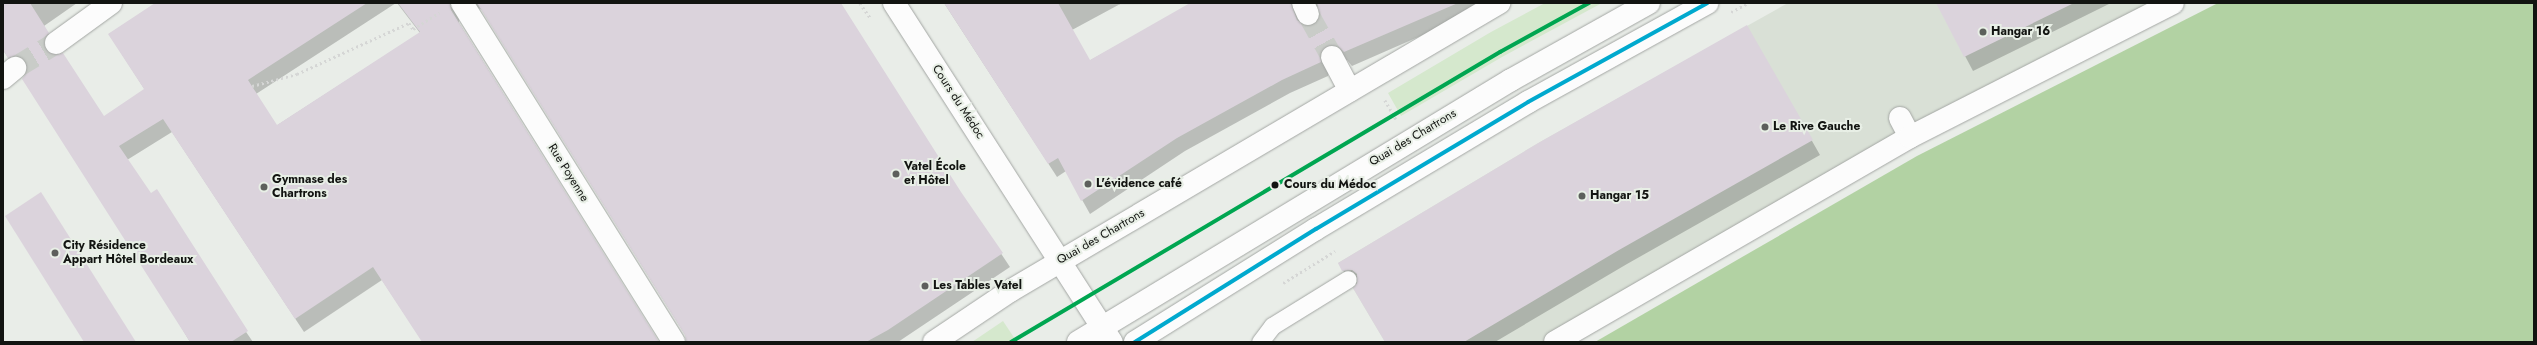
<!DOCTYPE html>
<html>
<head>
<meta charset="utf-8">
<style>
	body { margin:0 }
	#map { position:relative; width:2537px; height:345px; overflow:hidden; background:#e9ede8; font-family:Jost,sans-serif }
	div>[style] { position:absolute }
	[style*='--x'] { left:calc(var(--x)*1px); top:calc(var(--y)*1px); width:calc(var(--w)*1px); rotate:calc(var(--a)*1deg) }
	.built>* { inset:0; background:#d9e0d6 }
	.green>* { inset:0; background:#d5e8cd }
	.water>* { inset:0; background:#b2d2a3 }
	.shadow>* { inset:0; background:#0003 }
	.building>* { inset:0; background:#dbd3dc }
	.street-tunnel>* { height:22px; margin-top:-11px; transform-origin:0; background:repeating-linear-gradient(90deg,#c9ccc8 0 22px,transparent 0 33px) }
	.path>* { height:2.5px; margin-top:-1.25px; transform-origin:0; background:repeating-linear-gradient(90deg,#d5d6d5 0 2px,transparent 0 5px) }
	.roads { filter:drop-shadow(0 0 1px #a3a6a3) drop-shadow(0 0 1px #a3a6a3) }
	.lane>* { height:17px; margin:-8.5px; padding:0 8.5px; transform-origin:8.5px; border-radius:8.5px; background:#fcfcfc }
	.street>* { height:22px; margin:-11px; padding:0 11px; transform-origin:11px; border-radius:11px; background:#fcfcfc }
	.secondary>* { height:22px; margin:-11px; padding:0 11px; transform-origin:11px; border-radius:11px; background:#fcfcfc }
	.bus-1>* { height:4px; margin:-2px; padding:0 2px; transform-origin:2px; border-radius:2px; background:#00a9ce }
	.tram-1>* { height:4px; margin:-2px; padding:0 2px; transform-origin:2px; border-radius:2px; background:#00a651 }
	.dots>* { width:11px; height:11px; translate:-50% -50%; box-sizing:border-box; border:2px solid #e8efe6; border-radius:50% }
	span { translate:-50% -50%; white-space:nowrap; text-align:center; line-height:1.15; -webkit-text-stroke:4px #e8efe6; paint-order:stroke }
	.poi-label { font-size:12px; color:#121411; font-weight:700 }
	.left { translate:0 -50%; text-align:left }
	.street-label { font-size:12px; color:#121411 }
	.stop-label { font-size:12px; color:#121411; font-weight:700 }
	.frame { position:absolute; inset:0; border:4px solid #121411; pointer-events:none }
</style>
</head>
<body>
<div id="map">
	<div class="built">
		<i style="clip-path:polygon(1788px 3px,2173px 3px,1555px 342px,1385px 342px,1338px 263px,1540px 142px)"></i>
	</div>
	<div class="green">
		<i style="clip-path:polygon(1545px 3px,1602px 3px,1502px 57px,1401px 116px,1388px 93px,1491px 32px)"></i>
		<i style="clip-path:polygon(1003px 321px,1017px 342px,972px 342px)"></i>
	</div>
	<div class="water">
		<i style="clip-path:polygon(2218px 3px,2534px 3px,2534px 342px,1595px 342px,1917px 156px)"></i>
	</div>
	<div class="shadow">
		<i style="clip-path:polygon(3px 3px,77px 3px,44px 26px,56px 47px,52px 55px,103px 118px,145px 90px,109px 34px,157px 3px,396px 3px,256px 94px,276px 126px,420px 33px,397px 3px,840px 3px,960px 192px,1010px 267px,898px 342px,686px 342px,686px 336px,482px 10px,470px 4px,459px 11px,459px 23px,658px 342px,423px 342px,382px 280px,304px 332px,172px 132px,127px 160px,253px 342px,190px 342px,27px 70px,17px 71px,3px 50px)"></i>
		<i style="clip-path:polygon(evenodd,944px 3px,1122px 3px,1072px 30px,1089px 61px,1193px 3px,1484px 3px,1432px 31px,1352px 66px,1347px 60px,1334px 60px,1329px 65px,1328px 76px,1290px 93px,1185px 151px,1090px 214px,1066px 171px,1057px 177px,944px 3px,1306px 5px,1319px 7px,1321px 16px,1314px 26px,1306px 27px,1300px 23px,1298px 16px,1306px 5px)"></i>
		<i style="clip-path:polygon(1937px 3px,2111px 3px,1973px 71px)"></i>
		<i style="clip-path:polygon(1747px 27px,1820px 155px,1627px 264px,1495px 342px,1386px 342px,1358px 284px,1351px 284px,1339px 263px)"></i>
	</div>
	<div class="building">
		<i style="clip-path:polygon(3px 3px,30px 3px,49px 33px,44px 38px,46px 50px,51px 55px,63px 53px,104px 116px,144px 89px,108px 34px,155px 3px,367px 3px,248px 80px,277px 125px,420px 32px,398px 3px,450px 3px,451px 10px,659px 342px,422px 342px,373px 267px,295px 319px,163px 119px,119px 146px,151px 193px,157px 189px,248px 331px,231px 342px,190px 342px,22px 79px,27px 72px,25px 60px,19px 56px,8px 58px,3px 50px)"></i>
		<i style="clip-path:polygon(477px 3px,841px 3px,961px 192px,1003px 253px,888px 330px,866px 342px,686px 342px,685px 335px)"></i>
		<i style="clip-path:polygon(944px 3px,1058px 3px,1090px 60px,1190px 3px,1291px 3px,1297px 20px,1307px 26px,1318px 21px,1320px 15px,1317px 3px,1458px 3px,1344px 52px,1338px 46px,1326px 46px,1321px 51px,1321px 62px,1282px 80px,1177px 138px,1081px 201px,1058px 158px,1048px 164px)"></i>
		<i style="clip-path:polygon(1936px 3px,2074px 3px,1964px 57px)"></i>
		<i style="clip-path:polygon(1747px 25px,1813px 140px,1619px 250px,1464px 342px,1385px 342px,1353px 288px,1357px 283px,1357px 274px,1352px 270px,1342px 271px,1338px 263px,1540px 142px)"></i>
		<i style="clip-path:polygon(41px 192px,136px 342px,84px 342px,5px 216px)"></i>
	</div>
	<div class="street-tunnel">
		<i style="--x:1308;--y:14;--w:49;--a:60.8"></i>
		<i style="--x:15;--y:68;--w:48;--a:-31.4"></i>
	</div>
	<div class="path">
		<i style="--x:860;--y:3;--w:19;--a:55"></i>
		<i style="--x:1731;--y:12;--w:19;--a:-28"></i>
		<i style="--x:252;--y:86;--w:47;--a:-14.9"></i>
		<i style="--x:297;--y:74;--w:123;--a:-24.5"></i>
		<i style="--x:409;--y:23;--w:7;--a:56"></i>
		<i style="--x:413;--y:29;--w:31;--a:-32"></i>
		<i style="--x:1385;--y:100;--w:22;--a:60"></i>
		<i style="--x:1283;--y:283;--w:61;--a:-31.6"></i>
	</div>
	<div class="roads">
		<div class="lane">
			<i style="--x:1260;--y:342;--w:20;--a:-53"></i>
			<i style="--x:1272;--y:326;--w:89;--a:-31.7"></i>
		</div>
		<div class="street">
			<i style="--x:462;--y:3;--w:400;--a:58"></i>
			<i style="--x:1303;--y:3;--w:12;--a:66"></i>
			<i style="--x:56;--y:43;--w:68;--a:-36"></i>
			<i style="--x:1332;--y:57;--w:38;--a:62"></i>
			<i style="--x:3;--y:78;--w:16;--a:-40"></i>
			<i style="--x:1900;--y:118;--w:21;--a:62"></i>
			<i style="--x:934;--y:342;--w:92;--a:-33.9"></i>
			<i style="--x:1010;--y:291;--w:568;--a:-30.5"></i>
			<i style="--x:1555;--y:342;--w:410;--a:-30"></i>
			<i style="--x:1910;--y:137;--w:295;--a:-27"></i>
		</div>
		<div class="secondary">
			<i style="--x:894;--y:3;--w:403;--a:57.3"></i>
			<i style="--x:1078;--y:342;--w:506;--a:-31.18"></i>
			<i style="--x:1511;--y:80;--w:158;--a:-29.2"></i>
			<i style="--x:1135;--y:342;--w:213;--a:-32"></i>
			<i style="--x:1316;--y:229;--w:247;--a:-30.9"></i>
			<i style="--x:1528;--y:102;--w:205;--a:-28.9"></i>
		</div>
	</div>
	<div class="bus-1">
		<i style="--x:1135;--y:342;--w:213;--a:-32"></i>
		<i style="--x:1316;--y:229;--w:247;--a:-30.9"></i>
		<i style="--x:1528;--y:102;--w:205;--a:-28.9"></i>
	</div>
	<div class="tram-1">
		<i style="--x:1011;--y:342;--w:569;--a:-30.67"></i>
		<i style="--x:1500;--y:52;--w:102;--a:-28.8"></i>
	</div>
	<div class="dots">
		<i style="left:1983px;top:32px;background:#5d605c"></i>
		<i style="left:1765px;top:127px;background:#5d605c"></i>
		<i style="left:896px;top:174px;background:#5d605c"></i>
		<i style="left:1088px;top:184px;background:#5d605c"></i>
		<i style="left:1275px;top:185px;background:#121411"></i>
		<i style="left:264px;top:187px;background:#5d605c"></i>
		<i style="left:1582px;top:196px;background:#5d605c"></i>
		<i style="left:55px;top:253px;background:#5d605c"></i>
		<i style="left:925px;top:286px;background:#5d605c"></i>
	</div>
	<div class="poi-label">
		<span class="left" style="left:1991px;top:32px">Hangar 16</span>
		<span class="left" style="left:1773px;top:127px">Le Rive Gauche</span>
		<span class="left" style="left:904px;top:174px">Vatel École<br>et Hôtel</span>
		<span class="left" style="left:272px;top:187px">Gymnase des<br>Chartrons</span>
		<span class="left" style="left:1096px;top:184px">L'évidence café</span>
		<span class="left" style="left:1590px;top:196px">Hangar 15</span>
		<span class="left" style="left:63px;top:253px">City Résidence<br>Appart Hôtel Bordeaux</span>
		<span class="left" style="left:933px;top:286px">Les Tables Vatel</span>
	</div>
	<div class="street-label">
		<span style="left:958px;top:102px;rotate:57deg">Cours du Médoc</span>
		<span style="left:1413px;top:138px;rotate:-31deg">Quai des Chartrons</span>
		<span style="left:568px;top:173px;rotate:58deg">Rue Poyenne</span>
		<span style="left:1101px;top:237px;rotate:-30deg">Quai des Chartrons</span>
	</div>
	<div class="stop-label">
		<span class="left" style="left:1284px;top:185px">Cours du Médoc</span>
	</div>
	<div class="frame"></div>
</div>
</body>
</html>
